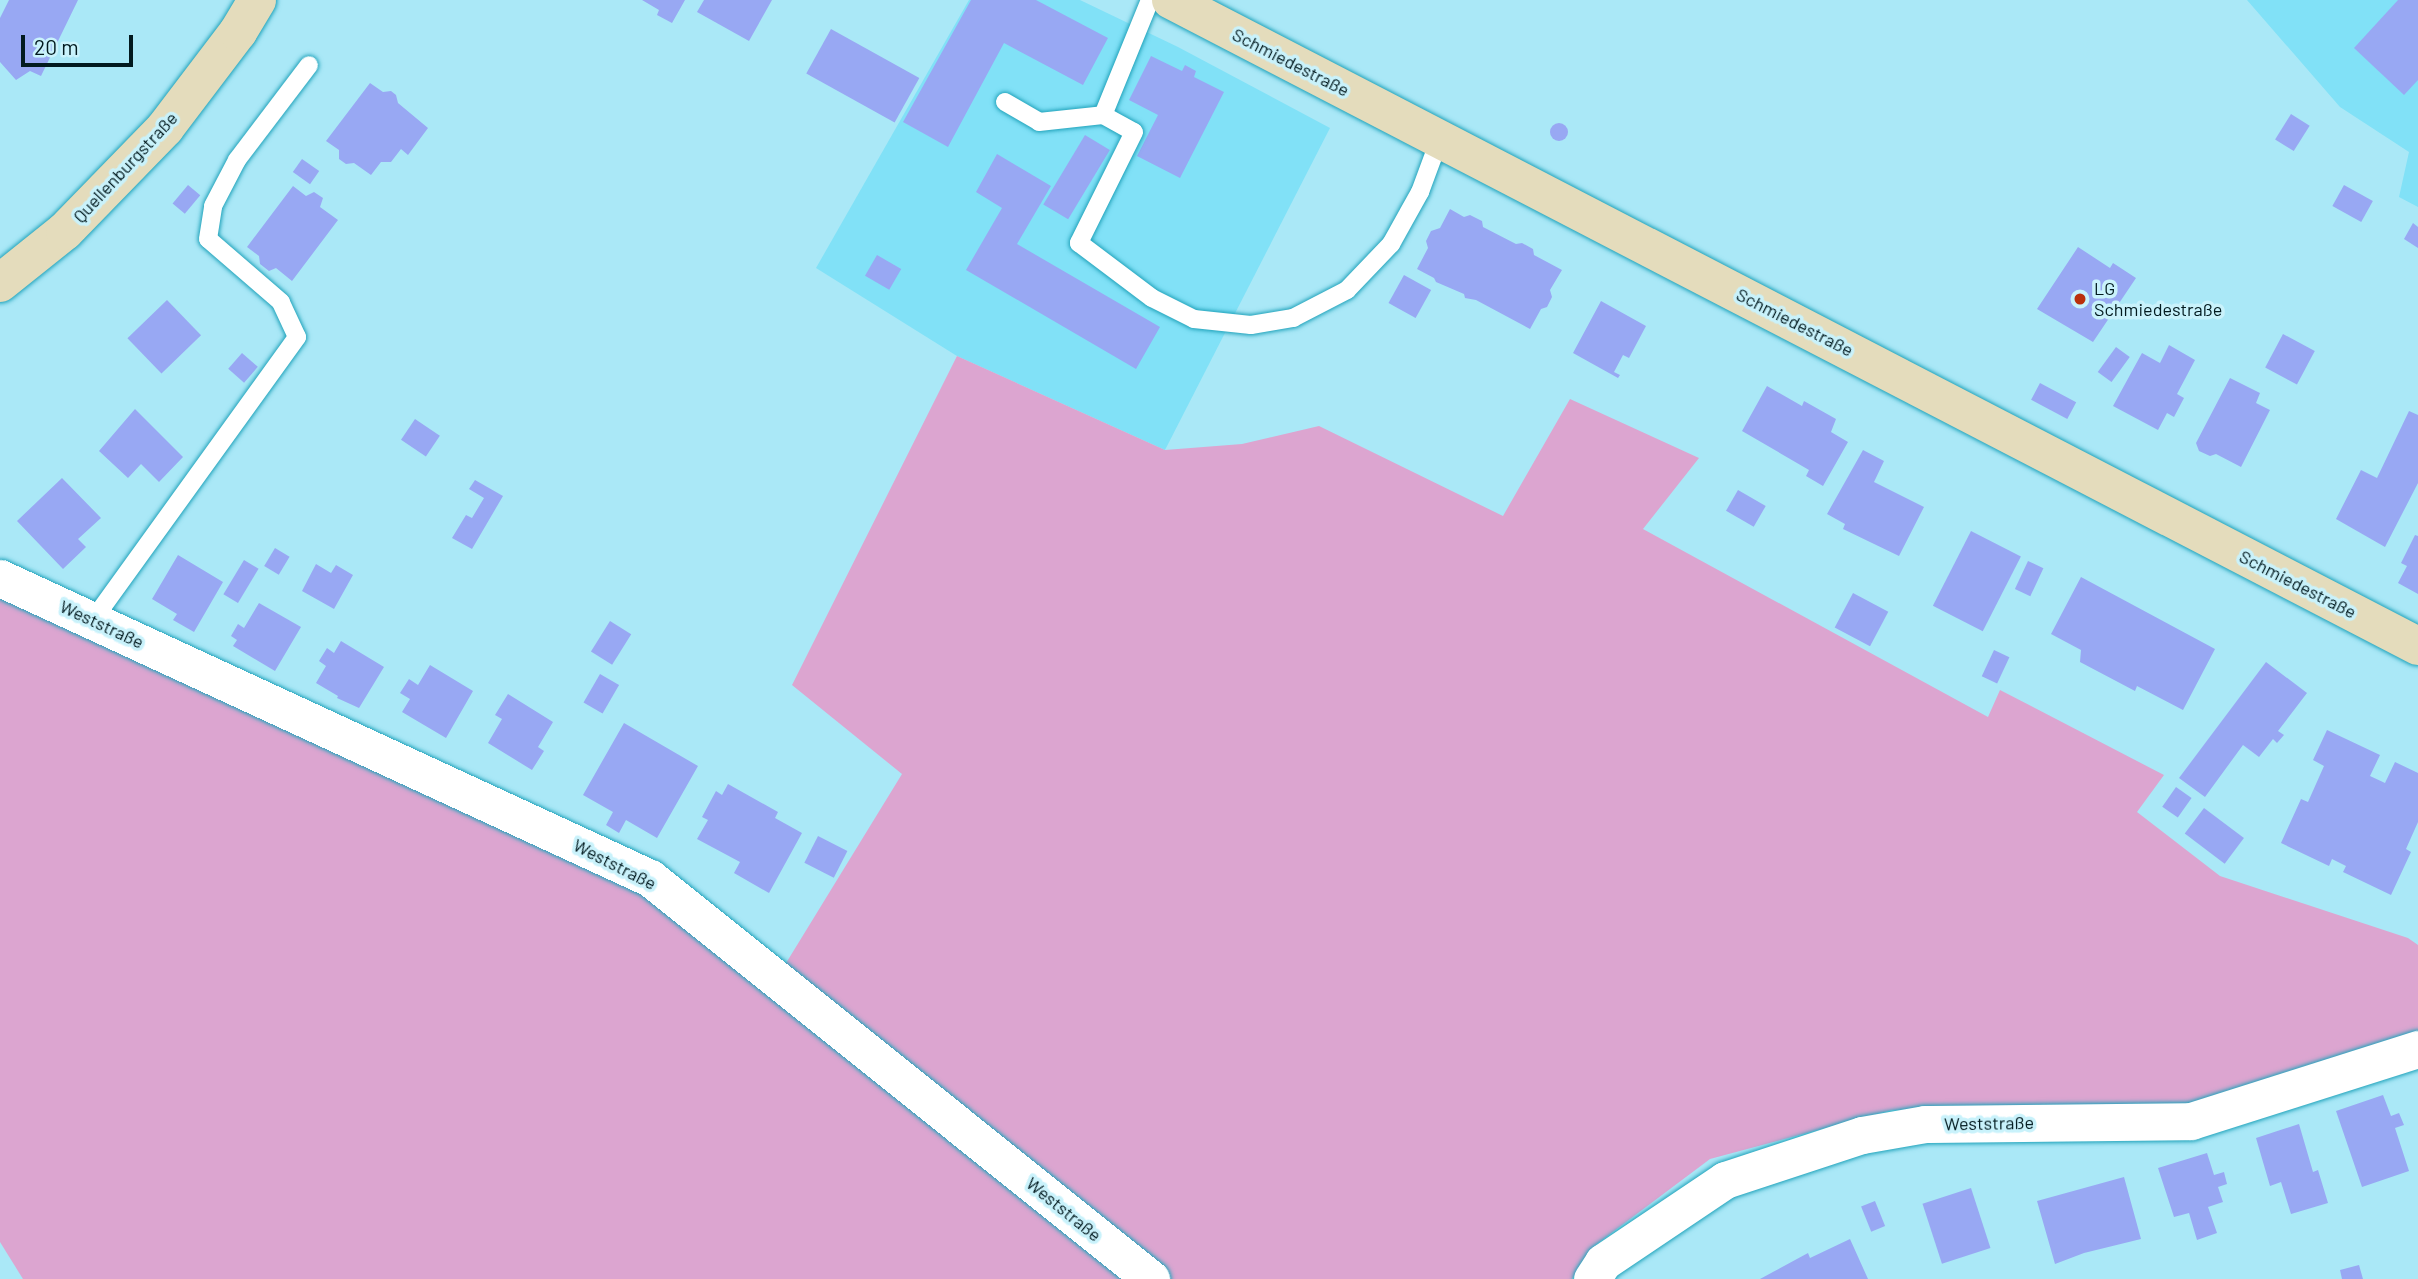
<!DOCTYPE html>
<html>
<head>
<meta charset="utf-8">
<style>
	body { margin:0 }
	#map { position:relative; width:2418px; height:1279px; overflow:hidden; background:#aae8f7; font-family:Barlow,sans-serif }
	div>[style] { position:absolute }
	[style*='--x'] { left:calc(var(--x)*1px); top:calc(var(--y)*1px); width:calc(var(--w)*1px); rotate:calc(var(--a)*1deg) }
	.built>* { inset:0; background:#81e1f7 }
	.green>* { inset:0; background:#dca5d0 }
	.building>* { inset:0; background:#98a8f3; transform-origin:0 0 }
	.round { border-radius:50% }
	.roads { filter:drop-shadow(0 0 2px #21a3bb) drop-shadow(0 0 2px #21a3bb) }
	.lane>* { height:18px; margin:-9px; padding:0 9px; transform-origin:9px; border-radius:9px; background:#fff }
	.street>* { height:37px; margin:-18.5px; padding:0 18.5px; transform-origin:18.5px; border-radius:18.5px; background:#fff }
	.secondary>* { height:38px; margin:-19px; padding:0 19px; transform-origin:19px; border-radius:19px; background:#e4dcbc }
	.dots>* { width:19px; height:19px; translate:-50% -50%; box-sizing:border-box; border:4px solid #c9f2fb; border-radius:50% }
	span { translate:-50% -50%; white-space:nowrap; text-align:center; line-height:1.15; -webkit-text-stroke:7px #c9f2fb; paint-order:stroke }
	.street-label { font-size:18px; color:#021a1f }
	.poi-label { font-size:18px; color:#021a1f }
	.left { translate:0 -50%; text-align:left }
	.scale { position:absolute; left:21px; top:35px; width:112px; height:32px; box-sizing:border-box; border:4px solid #021a1f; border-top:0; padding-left:9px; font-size:21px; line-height:24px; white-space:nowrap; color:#021a1f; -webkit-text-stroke:5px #c9f2fb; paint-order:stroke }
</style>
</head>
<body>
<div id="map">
	<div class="built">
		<i style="clip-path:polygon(969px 0,1080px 0,1178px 47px,1330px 128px,1165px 450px,957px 356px,816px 268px)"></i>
		<i style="clip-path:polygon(2247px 0,2418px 0,2418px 207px,2399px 197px,2409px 152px,2340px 107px)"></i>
	</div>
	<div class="green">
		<i style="clip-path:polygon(957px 356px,1165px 450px,1242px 444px,1319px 426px,1503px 516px,1570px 399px,1699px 458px,1643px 529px,1988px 717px,2000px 690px,2164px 775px,2137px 812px,2220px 876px,2408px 938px,2418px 945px,2418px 1031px,2191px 1107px,1892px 1110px,1710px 1159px,1594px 1246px,1572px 1279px,1168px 1279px,783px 968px,902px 774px,792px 685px)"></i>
		<i style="clip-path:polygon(0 590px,647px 888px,1138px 1279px,23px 1279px,0 1242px)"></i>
	</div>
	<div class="building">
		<i style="clip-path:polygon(9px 0,78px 0,41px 76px,30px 71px,16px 80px,0 62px,0 18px)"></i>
		<i style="clip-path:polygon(642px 0,685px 0,672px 23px,657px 15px,659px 10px)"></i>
		<i style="clip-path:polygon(704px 0,772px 0,749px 41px,697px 12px)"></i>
		<i style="clip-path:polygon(971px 0,1036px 0,1108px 38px,1083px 85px,1004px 43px,948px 147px,903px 122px)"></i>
		<i style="clip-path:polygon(2398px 0,2418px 0,2418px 80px,2404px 95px,2354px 48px)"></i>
		<i style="left:831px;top:29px;width:101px;height:51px;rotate:29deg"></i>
		<i style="clip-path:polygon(1151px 56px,1182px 71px,1185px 65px,1196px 71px,1194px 77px,1224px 92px,1180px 178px,1137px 156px,1158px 115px,1129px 100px)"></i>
		<i style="clip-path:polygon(370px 83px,383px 92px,391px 91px,396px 95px,398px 103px,428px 128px,408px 155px,401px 149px,391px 162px,381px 162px,371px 175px,354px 163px,346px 164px,339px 159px,339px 150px,326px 141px)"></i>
		<i style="left:2291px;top:114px;width:22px;height:30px;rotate:32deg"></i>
		<i class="round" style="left:1550px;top:123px;width:18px;height:18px"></i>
		<i style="left:1085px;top:135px;width:29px;height:81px;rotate:31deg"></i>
		<i style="clip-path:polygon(997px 154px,1051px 186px,1017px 244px,1160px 327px,1136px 369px,966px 270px,1002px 208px,976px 192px)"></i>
		<i style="left:302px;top:159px;width:21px;height:16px;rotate:35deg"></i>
		<i style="left:188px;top:185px;width:16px;height:24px;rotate:40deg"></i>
		<i style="left:2344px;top:185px;width:33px;height:24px;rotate:29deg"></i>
		<i style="clip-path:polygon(293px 186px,306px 196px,314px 192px,323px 198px,320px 207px,338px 220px,292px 281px,276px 268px,269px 271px,260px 264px,259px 256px,247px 247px)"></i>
		<i style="clip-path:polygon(1450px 209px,1464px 217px,1470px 215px,1482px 221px,1483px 227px,1516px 244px,1522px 243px,1533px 249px,1534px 255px,1562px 270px,1550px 290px,1552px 297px,1547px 307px,1541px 309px,1530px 329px,1476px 300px,1465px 298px,1464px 294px,1436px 282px,1434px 278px,1417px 269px,1428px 248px,1426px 241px,1431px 231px,1440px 228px)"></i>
		<i style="clip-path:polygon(2413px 223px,2418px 227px,2418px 248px,2404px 239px)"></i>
		<i style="clip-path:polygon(2078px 247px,2110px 268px,2113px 263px,2136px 278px,2093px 342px,2037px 309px)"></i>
		<i style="left:877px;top:255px;width:28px;height:24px;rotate:30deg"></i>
		<i style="left:1404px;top:275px;width:31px;height:32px;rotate:29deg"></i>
		<i style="left:167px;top:300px;width:49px;height:55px;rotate:46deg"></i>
		<i style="clip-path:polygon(1601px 301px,1646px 326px,1629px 358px,1623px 355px,1614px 372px,1620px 375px,1618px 378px,1573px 353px)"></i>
		<i style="left:2283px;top:334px;width:36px;height:38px;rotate:28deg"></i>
		<i style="clip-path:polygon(2169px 345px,2195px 360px,2177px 394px,2184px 398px,2174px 417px,2167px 413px,2158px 430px,2113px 406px,2142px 353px,2160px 363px)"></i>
		<i style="left:2116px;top:347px;width:17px;height:31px;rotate:36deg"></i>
		<i style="left:242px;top:353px;width:21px;height:21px;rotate:41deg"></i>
		<i style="clip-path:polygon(2230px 378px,2260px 393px,2256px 403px,2270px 410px,2241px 467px,2216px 454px,2210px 456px,2199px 451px,2196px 443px)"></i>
		<i style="left:2040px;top:383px;width:41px;height:19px;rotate:28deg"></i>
		<i style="clip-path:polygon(1767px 386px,1802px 406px,1804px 401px,1836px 419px,1831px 432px,1848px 442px,1823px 486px,1806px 476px,1809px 470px,1742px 431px)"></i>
		<i style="clip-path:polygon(135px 409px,183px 457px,159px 482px,141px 464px,128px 478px,99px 451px)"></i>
		<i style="clip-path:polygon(2409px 411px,2418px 415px,2418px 483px,2385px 547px,2336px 519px,2361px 470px,2377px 478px)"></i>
		<i style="left:415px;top:419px;width:30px;height:25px;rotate:34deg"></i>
		<i style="clip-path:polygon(1863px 450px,1884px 461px,1874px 482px,1924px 507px,1899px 556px,1843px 529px,1845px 524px,1827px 514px)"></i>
		<i style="clip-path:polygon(62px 478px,101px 518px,78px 539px,86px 547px,63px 569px,17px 521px)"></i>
		<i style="clip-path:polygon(475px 480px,503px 496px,472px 549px,452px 538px,466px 515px,472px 518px,484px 498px,469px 489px)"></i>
		<i style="left:1738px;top:490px;width:32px;height:24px;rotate:30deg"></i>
		<i style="left:1971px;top:531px;width:56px;height:84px;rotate:27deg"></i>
		<i style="clip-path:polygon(2415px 535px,2418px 536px,2418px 594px,2398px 583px,2407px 566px,2401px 563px)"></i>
		<i style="left:275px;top:548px;width:17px;height:21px;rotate:31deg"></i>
		<i style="clip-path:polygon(178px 555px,223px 582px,194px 632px,173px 620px,177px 614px,152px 599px)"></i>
		<i style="left:244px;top:560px;width:17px;height:40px;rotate:31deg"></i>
		<i style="left:2028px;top:561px;width:17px;height:31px;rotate:25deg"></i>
		<i style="clip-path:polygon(316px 564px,331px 573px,336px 565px,353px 575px,334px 609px,302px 591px)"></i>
		<i style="clip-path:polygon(2081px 577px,2215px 649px,2183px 710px,2137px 686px,2135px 691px,2080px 662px,2081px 650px,2051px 634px)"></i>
		<i style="left:1853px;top:593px;width:40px;height:39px;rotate:28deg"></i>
		<i style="clip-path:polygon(259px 603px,301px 627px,275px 671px,233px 646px,237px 640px,231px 636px,238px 624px,244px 628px)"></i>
		<i style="left:610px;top:621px;width:25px;height:36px;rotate:32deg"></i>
		<i style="clip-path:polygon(341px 641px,384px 667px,359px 708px,337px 698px,338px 696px,316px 683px,326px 666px,319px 661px,327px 648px,334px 653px)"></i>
		<i style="left:1994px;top:650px;width:17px;height:29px;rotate:25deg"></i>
		<i style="clip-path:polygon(2266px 662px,2307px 693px,2278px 731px,2284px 735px,2277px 743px,2273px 739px,2259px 757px,2243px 745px,2205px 797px,2179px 778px)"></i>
		<i style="clip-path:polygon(430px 665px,473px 691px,446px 738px,402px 712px,410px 699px,400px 693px,409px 679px,418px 685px)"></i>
		<i style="left:600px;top:674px;width:22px;height:33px;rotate:30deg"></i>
		<i style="clip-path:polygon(508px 694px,553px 722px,538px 747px,544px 751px,532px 770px,488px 743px,502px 719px,495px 715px)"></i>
		<i style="clip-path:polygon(624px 723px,698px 766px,657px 838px,626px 820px,619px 833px,606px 825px,613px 812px,583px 795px)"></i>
		<i style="clip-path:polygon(2327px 730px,2380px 755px,2370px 776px,2385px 783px,2395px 762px,2418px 773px,2418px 822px,2406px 849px,2411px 852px,2391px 895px,2343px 872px,2346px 866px,2332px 859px,2329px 866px,2281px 843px,2301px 799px,2308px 802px,2324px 766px,2313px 760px)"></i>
		<i style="clip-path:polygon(728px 784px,778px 812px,775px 818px,802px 833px,769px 893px,734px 873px,740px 862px,697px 839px,708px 820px,702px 817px,716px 791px,722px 795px)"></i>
		<i style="left:2176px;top:787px;width:19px;height:24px;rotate:35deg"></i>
		<i style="left:2204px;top:808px;width:50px;height:32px;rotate:37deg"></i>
		<i style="left:818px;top:836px;width:33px;height:30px;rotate:27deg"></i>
		<i style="clip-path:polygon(2383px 1095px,2391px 1116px,2399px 1113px,2404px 1125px,2395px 1128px,2409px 1171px,2362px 1187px,2336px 1111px)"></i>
		<i style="clip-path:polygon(2299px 1124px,2313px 1172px,2318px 1170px,2328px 1203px,2291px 1214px,2281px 1182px,2270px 1186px,2256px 1138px)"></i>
		<i style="clip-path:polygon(2207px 1153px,2214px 1175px,2224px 1172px,2227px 1184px,2218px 1187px,2223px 1202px,2208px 1207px,2217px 1233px,2197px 1240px,2189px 1213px,2174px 1217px,2158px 1168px)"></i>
		<i style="clip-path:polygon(2124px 1177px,2141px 1239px,2084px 1253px,2055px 1264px,2037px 1201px)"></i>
		<i style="left:1971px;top:1188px;width:63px;height:51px;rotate:72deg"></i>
		<i style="left:1875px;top:1201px;width:27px;height:15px;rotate:68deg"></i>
		<i style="clip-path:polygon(1850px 1239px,1868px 1279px,1760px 1279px,1808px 1253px,1810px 1258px)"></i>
		<i style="clip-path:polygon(2359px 1265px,2363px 1279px,2342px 1279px,2340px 1270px)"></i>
	</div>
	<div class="roads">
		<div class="lane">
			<i style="--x:1150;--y:0;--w:124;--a:112.2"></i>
			<i style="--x:1103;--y:115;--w:35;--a:29"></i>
			<i style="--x:1134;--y:132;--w:124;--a:116.4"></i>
			<i style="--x:1079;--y:243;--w:91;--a:37"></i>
			<i style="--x:1152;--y:298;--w:47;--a:26.6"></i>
			<i style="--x:1194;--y:319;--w:57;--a:6"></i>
			<i style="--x:1251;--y:325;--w:43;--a:-9.5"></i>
			<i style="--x:1293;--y:318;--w:61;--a:-27.4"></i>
			<i style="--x:1347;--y:290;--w:64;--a:-46.3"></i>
			<i style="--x:1391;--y:244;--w:60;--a:-60.9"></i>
			<i style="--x:1420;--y:192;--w:58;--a:-69.7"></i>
			<i style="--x:1005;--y:102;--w:39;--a:30"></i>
			<i style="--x:1039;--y:122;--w:64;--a:-6.2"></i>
			<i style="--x:93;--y:620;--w:349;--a:-54.2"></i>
			<i style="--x:297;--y:337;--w:38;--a:-115"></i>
			<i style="--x:281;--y:302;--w:96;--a:-139.2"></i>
			<i style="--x:208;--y:239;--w:33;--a:-81"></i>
			<i style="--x:213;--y:206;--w:52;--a:-62.4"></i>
			<i style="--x:237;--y:160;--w:119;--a:-52.8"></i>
		</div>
		<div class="street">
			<i style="--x:0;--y:578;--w:716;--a:24.78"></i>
			<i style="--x:650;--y:878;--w:642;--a:38.67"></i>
			<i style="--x:1592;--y:1279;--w:20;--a:-57"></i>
			<i style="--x:1603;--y:1262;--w:147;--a:-33.9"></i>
			<i style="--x:1725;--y:1180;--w:144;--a:-18.2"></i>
			<i style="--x:1862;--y:1135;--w:64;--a:-9.9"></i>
			<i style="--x:1925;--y:1124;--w:266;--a:-0.6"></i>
			<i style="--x:2191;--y:1121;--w:238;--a:-17.6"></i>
		</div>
		<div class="secondary">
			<i style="--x:1171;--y:0;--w:1404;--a:27.39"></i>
			<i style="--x:0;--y:283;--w:83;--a:-38.7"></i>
			<i style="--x:65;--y:231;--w:144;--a:-45.8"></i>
			<i style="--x:165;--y:128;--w:121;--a:-52.8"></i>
			<i style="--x:238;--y:32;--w:37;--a:-59"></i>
		</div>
	</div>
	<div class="dots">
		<i style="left:2080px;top:299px;background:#ba300c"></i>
	</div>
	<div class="street-label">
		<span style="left:1291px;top:62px;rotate:27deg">Schmiedestraße</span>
		<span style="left:125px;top:167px;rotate:-47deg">Quellenburgstraße</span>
		<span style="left:1795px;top:322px;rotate:27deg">Schmiedestraße</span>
		<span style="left:2298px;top:584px;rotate:27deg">Schmiedestraße</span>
		<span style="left:102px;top:624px;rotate:25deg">Weststraße</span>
		<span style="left:615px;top:864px;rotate:27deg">Weststraße</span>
		<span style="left:1989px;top:1123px;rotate:-1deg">Weststraße</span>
		<span style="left:1064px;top:1209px;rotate:39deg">Weststraße</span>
	</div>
	<div class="poi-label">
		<span class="left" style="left:2094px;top:299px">LG<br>Schmiedestraße</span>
	</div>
	<div class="scale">20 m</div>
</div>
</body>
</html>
